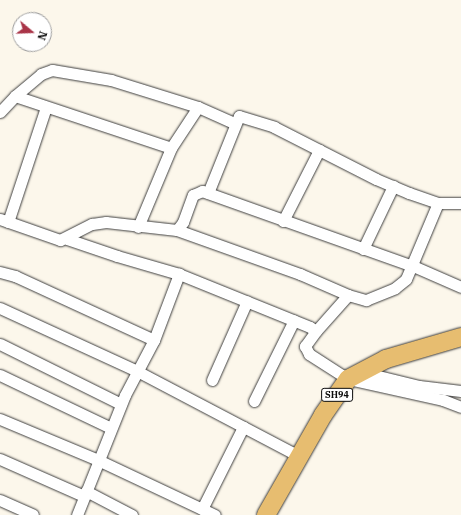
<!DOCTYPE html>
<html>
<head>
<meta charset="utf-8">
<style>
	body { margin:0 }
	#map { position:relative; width:461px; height:515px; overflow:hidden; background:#fcf7eb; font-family:"IBM Plex Serif",serif }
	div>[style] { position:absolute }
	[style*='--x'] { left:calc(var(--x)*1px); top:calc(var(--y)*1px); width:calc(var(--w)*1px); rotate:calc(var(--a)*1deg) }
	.roads { filter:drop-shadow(0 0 1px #3e3e3e) drop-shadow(0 0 1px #3e3e3e) }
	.street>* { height:11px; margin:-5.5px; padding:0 5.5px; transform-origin:5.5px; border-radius:5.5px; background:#fff }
	.primary>* { height:18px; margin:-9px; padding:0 9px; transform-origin:9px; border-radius:9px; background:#e7bd70 }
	span { translate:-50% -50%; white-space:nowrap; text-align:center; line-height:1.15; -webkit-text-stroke:4px #fff; paint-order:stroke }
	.shield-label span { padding:1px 3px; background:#fff; border:1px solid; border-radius:3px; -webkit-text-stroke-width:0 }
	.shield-label { font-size:9px; color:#0b0b0b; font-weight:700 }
	.north { position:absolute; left:12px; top:12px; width:40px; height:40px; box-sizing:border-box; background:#fff; border:1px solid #9d9d9d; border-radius:50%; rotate:109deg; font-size:11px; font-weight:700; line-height:16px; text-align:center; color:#0b0b0b }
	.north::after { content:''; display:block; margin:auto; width:14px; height:18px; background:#a93447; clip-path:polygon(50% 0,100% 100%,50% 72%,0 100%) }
</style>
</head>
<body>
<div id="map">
	<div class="roads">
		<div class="street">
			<i style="--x:15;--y:96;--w:34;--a:-40"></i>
			<i style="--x:41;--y:74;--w:12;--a:-20"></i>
			<i style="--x:52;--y:70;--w:60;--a:9.6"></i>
			<i style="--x:111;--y:80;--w:91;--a:17.2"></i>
			<i style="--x:198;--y:107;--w:39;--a:24"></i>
			<i style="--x:0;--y:112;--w:22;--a:-47"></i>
			<i style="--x:15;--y:96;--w:164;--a:18.4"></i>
			<i style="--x:171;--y:148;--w:49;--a:-56.6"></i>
			<i style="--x:208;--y:193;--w:83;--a:-68.1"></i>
			<i style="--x:239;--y:116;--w:37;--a:17"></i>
			<i style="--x:274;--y:127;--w:114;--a:27"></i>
			<i style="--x:376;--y:179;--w:36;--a:23"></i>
			<i style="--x:409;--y:193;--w:31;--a:19"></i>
			<i style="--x:438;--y:203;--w:23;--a:0"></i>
			<i style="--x:0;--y:219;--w:64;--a:19.3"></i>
			<i style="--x:60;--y:240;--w:36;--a:-27"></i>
			<i style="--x:92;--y:224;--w:14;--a:-8"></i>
			<i style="--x:106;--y:222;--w:71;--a:6.4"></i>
			<i style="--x:177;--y:230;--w:10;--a:-53"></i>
			<i style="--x:183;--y:222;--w:29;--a:-70"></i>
			<i style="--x:193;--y:195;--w:10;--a:-24"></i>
			<i style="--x:202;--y:191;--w:224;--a:19.6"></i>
			<i style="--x:413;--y:266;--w:52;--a:23.6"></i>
			<i style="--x:283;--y:221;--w:80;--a:-63.1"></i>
			<i style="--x:8;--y:222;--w:121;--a:-71.7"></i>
			<i style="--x:138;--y:227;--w:86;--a:-67.3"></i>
			<i style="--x:177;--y:230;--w:131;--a:19.7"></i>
			<i style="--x:300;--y:274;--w:52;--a:23.6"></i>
			<i style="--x:348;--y:295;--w:48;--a:131.6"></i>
			<i style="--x:67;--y:239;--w:53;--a:18.8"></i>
			<i style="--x:117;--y:256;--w:65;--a:16.2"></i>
			<i style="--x:363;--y:249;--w:70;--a:-64.5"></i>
			<i style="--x:0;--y:272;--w:16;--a:15"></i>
			<i style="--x:15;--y:276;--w:153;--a:24.7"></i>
			<i style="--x:348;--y:295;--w:19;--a:16"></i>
			<i style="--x:366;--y:300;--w:31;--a:-22"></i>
			<i style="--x:395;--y:288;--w:14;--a:-39"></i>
			<i style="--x:406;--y:279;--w:82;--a:-67.2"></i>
			<i style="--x:0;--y:308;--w:151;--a:24.7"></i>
			<i style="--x:137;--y:371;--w:183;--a:27.7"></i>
			<i style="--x:0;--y:344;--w:135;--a:26.4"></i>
			<i style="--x:362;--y:372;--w:59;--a:13.8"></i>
			<i style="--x:419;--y:386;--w:42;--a:6.8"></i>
			<i style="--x:0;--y:375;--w:123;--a:25.5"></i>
			<i style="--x:212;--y:380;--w:86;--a:-66.1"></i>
			<i style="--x:254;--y:401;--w:90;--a:-63.7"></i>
			<i style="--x:0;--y:419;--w:106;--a:22.7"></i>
			<i style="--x:98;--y:460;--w:129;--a:25.2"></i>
			<i style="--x:0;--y:459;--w:92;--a:23.8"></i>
			<i style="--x:86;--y:491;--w:52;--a:27.6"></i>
			<i style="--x:0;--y:500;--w:36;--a:24"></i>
			<i style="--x:202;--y:509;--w:92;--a:-63.4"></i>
			<i style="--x:77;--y:515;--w:129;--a:-68.2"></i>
			<i style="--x:125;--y:395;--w:62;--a:-62.2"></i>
			<i style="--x:154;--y:340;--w:71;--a:-69.3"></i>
			<i style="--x:179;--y:274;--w:141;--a:22"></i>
			<i style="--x:310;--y:327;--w:7;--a:34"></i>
			<i style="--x:316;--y:331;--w:19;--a:126"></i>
			<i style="--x:305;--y:346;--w:9;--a:63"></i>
			<i style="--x:309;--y:354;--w:46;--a:32.7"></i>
			<i style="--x:348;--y:379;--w:97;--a:12.5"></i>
			<i style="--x:443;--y:400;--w:19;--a:21"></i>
		</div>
		<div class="primary">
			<i style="--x:266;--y:515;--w:115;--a:-60.3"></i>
			<i style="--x:323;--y:415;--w:44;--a:-55.2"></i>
			<i style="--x:348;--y:379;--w:43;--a:-27.8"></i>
			<i style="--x:386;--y:359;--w:78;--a:-16.3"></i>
		</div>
	</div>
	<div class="shield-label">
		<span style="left:337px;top:395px">SH94</span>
	</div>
	<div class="north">N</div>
</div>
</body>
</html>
